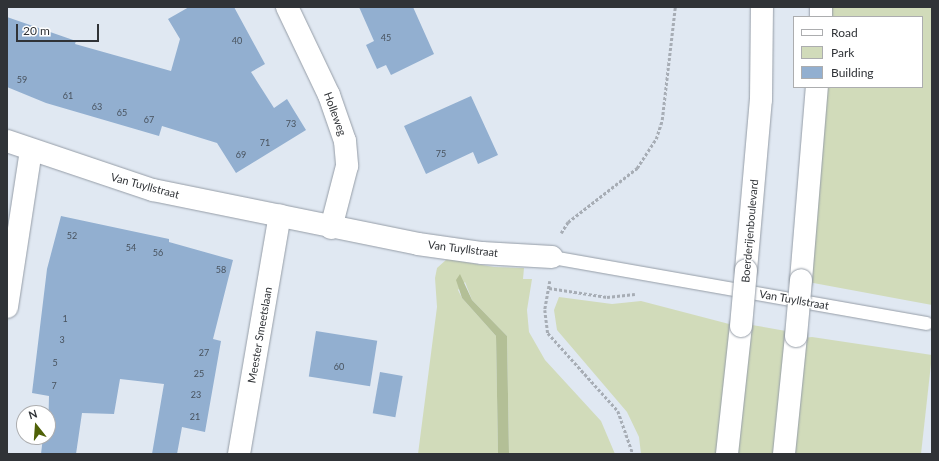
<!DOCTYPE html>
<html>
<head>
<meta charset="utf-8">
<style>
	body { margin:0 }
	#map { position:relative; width:939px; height:461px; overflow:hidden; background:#e0e8f2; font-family:Lato,sans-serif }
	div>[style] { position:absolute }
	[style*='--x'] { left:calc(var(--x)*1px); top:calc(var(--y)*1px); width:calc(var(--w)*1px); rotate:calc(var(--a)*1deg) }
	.green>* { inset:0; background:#d1dbba }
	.water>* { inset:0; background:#b3bf96 }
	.building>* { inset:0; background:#92afd0; transform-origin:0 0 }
	.path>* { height:2.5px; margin-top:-1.25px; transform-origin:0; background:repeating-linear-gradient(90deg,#a7adb5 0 3px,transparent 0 5px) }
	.roads { filter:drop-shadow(0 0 1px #959da7) drop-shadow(0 0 1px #959da7) }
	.lane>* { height:13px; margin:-6.5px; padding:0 6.5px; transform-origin:6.5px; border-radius:6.5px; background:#fff }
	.street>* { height:22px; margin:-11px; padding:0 11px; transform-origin:11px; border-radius:11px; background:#fff }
	.secondary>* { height:22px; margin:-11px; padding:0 11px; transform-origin:11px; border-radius:11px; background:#fff }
	.bridges { filter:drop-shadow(0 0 1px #959da7) drop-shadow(0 0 1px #959da7) }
	.secondary-bridge>* { height:22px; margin:-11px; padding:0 11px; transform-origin:11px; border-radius:11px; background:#fff }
	span { translate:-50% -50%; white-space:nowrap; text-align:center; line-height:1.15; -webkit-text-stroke:3px #fff; paint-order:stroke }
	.number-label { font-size:9px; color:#48525d }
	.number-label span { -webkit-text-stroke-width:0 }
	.street-label { font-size:11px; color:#303337 }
	.frame { position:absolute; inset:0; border:8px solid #303337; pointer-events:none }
	.legend { position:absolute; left:793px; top:16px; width:130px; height:72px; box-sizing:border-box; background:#fff; border:1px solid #acadaf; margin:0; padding:5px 7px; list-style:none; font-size:12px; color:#303337 }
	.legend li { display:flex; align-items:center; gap:8px; height:20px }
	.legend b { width:20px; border:1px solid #acadaf }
	.north { position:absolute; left:16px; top:405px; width:40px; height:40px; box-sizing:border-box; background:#fff; border:1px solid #acadaf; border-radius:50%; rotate:343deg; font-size:11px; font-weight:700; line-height:16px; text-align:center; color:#303337 }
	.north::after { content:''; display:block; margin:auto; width:14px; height:18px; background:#4f6107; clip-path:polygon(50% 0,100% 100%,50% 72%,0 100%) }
	.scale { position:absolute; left:16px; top:24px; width:83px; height:18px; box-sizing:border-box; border:2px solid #303337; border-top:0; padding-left:5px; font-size:12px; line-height:14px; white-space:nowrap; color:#303337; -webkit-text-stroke:3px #fff; paint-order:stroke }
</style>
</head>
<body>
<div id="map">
	<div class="green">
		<i style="clip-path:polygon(825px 7px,932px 7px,932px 305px,808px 282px,822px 87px,922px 87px,922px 17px,825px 17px)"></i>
		<i style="clip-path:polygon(447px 259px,494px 267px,524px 268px,523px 279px,532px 279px,527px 310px,529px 332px,545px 360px,601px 421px,615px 454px,509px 454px,507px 336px,472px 300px,465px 282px,458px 290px,462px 298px,496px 336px,498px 454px,418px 454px,437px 307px,435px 278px,437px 268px)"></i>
		<i style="clip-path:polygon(559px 297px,612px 304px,641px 301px,733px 325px,721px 454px,641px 454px,639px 437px,627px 412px,557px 330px,554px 310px)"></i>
		<i style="clip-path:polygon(752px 325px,786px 331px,777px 454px,736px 454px,748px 328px)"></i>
		<i style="clip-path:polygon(812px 337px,932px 355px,921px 454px,792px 454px,803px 338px)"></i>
	</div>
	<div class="water">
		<i style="clip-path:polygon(460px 274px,472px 300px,507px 336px,509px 454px,498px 454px,496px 336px,462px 298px,456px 280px)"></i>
	</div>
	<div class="building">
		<i style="clip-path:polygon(189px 7px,234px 7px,265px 64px,251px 72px,274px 108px,287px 99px,306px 130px,236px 173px,217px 143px,162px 126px,159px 136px,46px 103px,7px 87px,7px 17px,76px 41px,75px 44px,171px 71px,180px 39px,168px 19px)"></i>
		<i style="clip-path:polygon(359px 7px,413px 7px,434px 54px,391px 75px,386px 65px,377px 69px,366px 45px,374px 41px)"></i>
		<i style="clip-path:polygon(471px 96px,498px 155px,478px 164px,473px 152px,426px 174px,404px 126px)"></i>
		<i style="clip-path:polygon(61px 216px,169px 239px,169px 242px,233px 260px,213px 339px,221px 341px,205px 432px,182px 427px,177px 454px,152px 454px,164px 384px,120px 379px,114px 414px,82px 413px,76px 454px,41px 454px,43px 437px,48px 437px,49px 396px,32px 393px,47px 269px)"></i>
		<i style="left:316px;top:331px;width:62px;height:46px;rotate:9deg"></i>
		<i style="left:380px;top:372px;width:23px;height:42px;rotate:10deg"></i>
	</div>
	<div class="path">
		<i style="--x:561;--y:233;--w:13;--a:-58"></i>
		<i style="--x:568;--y:222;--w:88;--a:-38"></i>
		<i style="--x:637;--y:168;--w:35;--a:-57"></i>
		<i style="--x:656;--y:139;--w:20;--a:-72"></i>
		<i style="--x:662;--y:120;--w:114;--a:-83.4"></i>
		<i style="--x:550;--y:281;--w:29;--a:100"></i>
		<i style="--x:545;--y:310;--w:23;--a:83"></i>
		<i style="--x:548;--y:333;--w:105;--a:48.1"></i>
		<i style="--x:618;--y:411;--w:46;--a:70.8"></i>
		<i style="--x:549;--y:288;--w:59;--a:8.8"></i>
		<i style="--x:607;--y:297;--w:28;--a:-6"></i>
	</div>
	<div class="roads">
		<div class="lane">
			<i style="--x:552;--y:257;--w:380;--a:10"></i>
		</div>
		<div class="street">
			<i style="--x:287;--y:7;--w:98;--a:64.5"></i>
			<i style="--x:329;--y:95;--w:49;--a:70.8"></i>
			<i style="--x:345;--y:141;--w:25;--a:85"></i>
			<i style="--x:347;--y:166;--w:64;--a:104.5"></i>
			<i style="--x:7;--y:141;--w:154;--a:18.6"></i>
			<i style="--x:153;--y:190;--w:270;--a:11.5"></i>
			<i style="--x:418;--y:244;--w:65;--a:8"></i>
			<i style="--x:482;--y:253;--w:70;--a:3.3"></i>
			<i style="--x:7;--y:307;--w:158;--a:-81.3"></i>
			<i style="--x:239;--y:454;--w:242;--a:-80.3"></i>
		</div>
		<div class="secondary">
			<i style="--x:821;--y:17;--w:10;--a:-90"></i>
			<i style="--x:746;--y:270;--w:171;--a:-85"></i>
			<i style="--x:761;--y:100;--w:93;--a:-89.4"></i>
			<i style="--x:801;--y:280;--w:194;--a:-85.3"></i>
			<i style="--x:727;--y:454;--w:129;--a:-83.8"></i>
			<i style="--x:784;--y:454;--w:119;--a:-84.2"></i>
		</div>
	</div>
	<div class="bridges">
		<div class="secondary-bridge">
			<i style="--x:741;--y:326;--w:56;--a:-84.9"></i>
			<i style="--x:796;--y:336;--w:56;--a:-84.9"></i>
		</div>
	</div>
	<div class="number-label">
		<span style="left:386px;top:38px">45</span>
		<span style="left:237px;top:41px">40</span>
		<span style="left:22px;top:80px">59</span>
		<span style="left:68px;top:96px">61</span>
		<span style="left:97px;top:107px">63</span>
		<span style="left:122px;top:113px">65</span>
		<span style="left:149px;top:120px">67</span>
		<span style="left:291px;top:124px">73</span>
		<span style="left:265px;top:143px">71</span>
		<span style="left:441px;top:154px">75</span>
		<span style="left:241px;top:155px">69</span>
		<span style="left:72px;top:236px">52</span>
		<span style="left:131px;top:248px">54</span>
		<span style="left:158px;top:253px">56</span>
		<span style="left:221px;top:270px">58</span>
		<span style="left:65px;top:319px">1</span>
		<span style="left:62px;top:340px">3</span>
		<span style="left:204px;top:353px">27</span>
		<span style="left:55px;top:363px">5</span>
		<span style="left:339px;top:367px">60</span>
		<span style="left:199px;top:374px">25</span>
		<span style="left:54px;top:386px">7</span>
		<span style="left:196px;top:395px">23</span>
		<span style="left:195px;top:417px">21</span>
	</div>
	<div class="street-label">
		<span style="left:335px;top:114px;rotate:70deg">Holleweg</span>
		<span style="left:145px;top:186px;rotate:15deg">Van Tuyllstraat</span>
		<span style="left:750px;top:231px;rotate:-85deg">Boerderijenboulevard</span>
		<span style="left:463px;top:249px;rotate:7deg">Van Tuyllstraat</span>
		<span style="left:794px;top:300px;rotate:10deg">Van Tuyllstraat</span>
		<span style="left:260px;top:335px;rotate:-80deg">Meester Smeetslaan</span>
	</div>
	<div class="frame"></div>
	<ul class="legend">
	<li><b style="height:5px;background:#fff"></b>Road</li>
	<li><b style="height:11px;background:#d1dbba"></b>Park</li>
	<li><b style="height:11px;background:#92afd0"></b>Building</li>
	</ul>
	<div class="north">N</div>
	<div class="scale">20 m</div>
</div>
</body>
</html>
